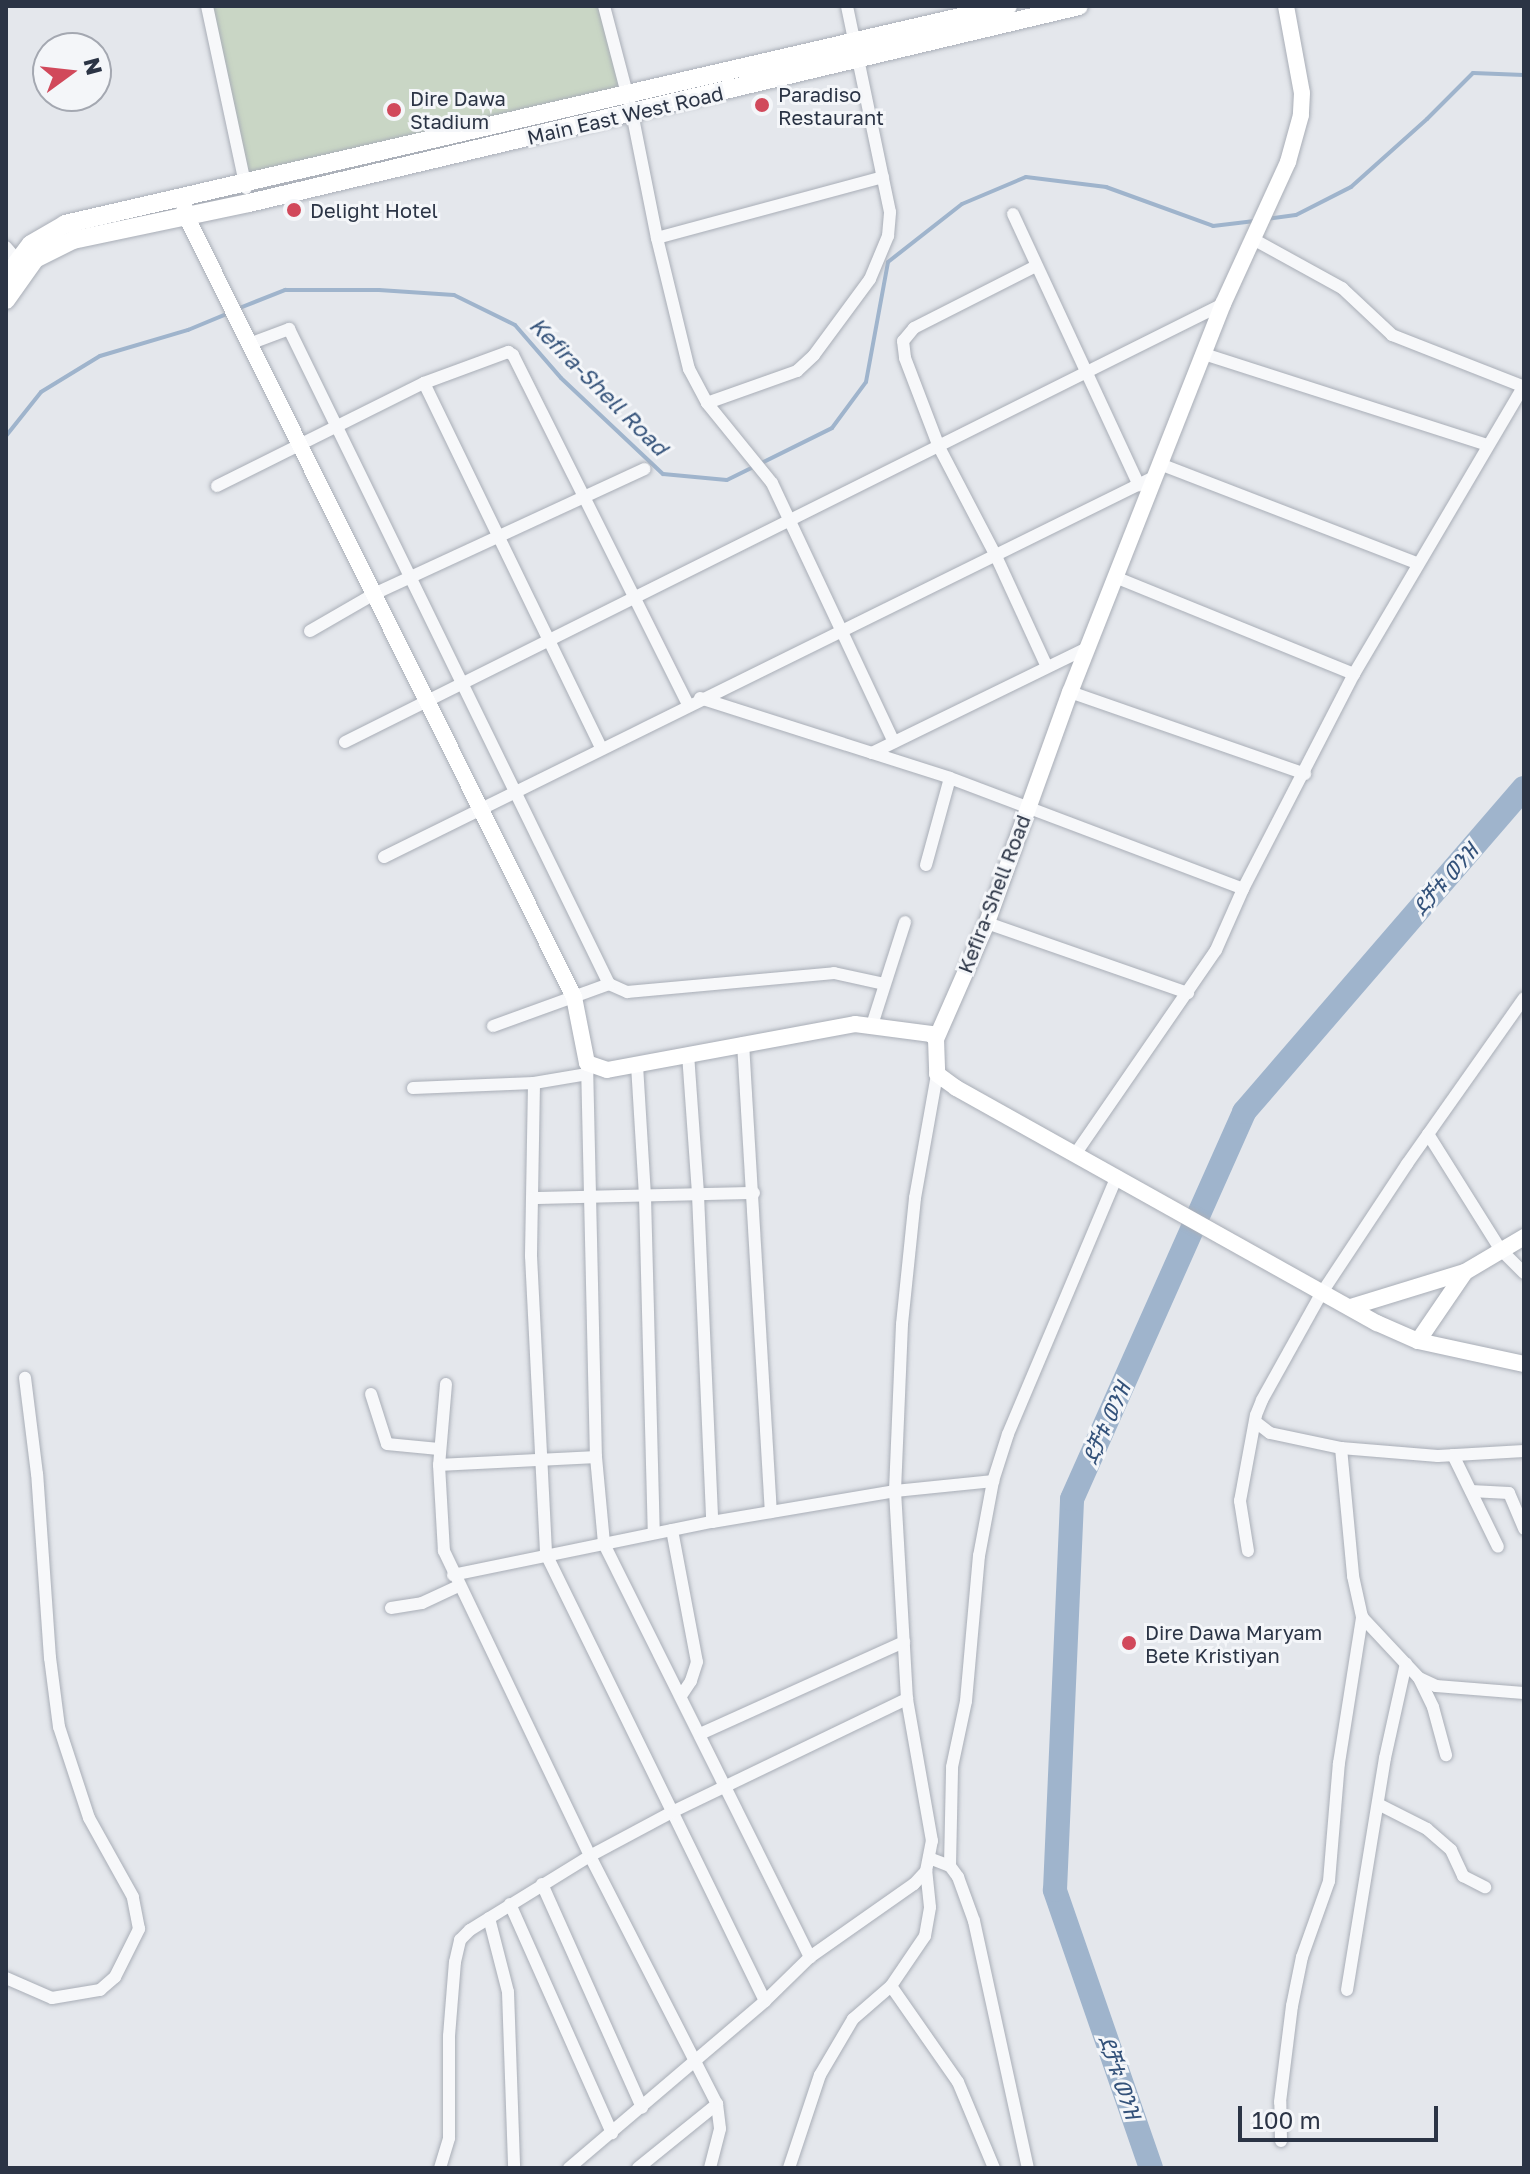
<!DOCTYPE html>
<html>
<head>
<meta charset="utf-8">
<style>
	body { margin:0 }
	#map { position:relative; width:1530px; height:2174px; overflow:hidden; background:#e4e7ec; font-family:"Golos Text","Noto Sans Ethiopic",sans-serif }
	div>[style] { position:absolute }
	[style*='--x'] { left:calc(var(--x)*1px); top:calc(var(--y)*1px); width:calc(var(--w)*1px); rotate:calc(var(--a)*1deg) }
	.green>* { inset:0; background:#c9d6c5 }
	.stream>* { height:4px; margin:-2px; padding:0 2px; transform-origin:2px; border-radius:2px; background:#9fb4cc }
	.river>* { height:24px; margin:-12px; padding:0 12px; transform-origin:12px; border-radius:12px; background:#9fb4cc }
	.roads { filter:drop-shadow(0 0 2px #a9aeb7) drop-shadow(0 0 2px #a9aeb7) }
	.street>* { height:12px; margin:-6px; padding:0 6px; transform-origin:6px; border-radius:6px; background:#f7f8fa }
	.secondary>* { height:16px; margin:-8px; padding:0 8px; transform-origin:8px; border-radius:8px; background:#fff }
	.primary>* { height:18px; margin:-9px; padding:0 9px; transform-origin:9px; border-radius:9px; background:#fff }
	.dots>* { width:22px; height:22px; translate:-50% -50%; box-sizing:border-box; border:4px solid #f4f6f9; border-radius:50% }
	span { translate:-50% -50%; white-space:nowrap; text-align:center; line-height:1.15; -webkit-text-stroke:6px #f4f6f9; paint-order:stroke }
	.poi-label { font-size:20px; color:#2b3445 }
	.left { translate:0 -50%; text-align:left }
	.street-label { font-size:20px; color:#2b3445 }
	.water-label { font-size:22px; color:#34527a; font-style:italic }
	.frame { position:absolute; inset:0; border:8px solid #2b3445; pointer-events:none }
	.north { position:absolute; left:32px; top:32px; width:80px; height:80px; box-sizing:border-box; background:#f4f6f9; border:2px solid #a4a8b1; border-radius:50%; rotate:75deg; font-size:22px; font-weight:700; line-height:32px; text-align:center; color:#2b3445 }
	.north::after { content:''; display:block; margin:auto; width:28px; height:36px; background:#d1495b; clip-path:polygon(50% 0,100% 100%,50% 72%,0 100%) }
	.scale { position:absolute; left:1238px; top:2106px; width:200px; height:36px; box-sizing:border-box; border:4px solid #2b3445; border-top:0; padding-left:10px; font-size:24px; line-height:28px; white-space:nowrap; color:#2b3445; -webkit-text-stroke:6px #f4f6f9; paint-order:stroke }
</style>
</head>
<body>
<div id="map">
	<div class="green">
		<i style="clip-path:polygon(207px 6px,604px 6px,627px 94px,246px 185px)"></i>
	</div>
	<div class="stream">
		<i style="--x:1267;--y:219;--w:29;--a:-8"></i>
		<i style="--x:1296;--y:215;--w:62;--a:-27"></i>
		<i style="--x:1351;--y:187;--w:102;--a:-41.8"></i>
		<i style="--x:1427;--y:119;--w:65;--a:-45"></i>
		<i style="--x:1473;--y:73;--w:51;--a:2.2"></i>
		<i style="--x:237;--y:309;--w:52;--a:-21.6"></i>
		<i style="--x:285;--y:290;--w:94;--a:0"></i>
		<i style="--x:379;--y:290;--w:75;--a:3.8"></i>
		<i style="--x:454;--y:295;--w:68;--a:26.2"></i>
		<i style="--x:515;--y:325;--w:70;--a:49"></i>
		<i style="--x:561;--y:378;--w:140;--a:43.3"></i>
		<i style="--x:663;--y:474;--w:64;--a:5.4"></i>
		<i style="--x:727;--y:480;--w:117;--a:-26.3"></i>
		<i style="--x:832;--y:428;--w:57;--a:-53.5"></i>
		<i style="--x:866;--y:382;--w:122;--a:-79.6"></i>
		<i style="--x:888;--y:262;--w:94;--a:-38.1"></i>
		<i style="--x:962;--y:204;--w:69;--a:-22.9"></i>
		<i style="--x:1026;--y:177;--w:81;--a:7.1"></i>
		<i style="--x:1106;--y:187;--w:114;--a:20"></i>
		<i style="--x:1213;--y:226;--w:42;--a:-6.8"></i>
		<i style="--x:6;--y:436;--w:56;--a:-51.5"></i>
		<i style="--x:41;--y:392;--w:69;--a:-31.4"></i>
		<i style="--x:100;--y:356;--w:92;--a:-16.5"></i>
		<i style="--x:188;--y:330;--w:44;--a:-22.5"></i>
	</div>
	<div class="river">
		<i style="--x:1151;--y:2168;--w:294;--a:-109.1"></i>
		<i style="--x:1055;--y:1890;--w:391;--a:-87.5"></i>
		<i style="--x:1072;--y:1499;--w:424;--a:-66"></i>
		<i style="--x:1244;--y:1112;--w:428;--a:-49.2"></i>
	</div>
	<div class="roads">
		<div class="street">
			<i style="--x:207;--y:6;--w:186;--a:77.9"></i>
			<i style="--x:604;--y:6;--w:111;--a:75.3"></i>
			<i style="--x:632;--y:113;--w:127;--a:78.7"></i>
			<i style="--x:657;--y:238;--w:135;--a:76.3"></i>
			<i style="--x:689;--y:369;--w:38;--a:62"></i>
			<i style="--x:707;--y:403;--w:103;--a:50.9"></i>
			<i style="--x:772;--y:483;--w:286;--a:64.8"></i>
			<i style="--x:1013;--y:214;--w:299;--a:65.1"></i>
			<i style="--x:657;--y:238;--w:234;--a:-15.1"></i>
			<i style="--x:1253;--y:239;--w:102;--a:28.8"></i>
			<i style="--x:1342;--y:288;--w:69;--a:43.2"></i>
			<i style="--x:1392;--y:335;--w:140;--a:21.4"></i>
			<i style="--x:6;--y:247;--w:25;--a:50"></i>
			<i style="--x:1036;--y:266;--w:137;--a:153.1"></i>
			<i style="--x:914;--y:328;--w:17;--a:130"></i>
			<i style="--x:903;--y:341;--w:17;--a:83"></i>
			<i style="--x:905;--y:358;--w:95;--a:69.1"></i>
			<i style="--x:939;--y:447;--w:121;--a:62.4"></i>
			<i style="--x:995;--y:554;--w:124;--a:65.3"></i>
			<i style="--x:249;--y:344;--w:43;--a:-20.6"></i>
			<i style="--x:289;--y:329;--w:729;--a:63.96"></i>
			<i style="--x:609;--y:984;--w:20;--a:24"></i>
			<i style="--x:627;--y:992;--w:208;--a:-5.2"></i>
			<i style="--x:834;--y:973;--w:51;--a:12.4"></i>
			<i style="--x:1204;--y:354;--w:298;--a:17.8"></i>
			<i style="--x:424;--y:383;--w:405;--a:64.1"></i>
			<i style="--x:707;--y:403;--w:96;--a:-19.6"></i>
			<i style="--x:797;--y:371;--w:23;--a:-43"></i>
			<i style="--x:814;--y:355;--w:94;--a:-53.6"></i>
			<i style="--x:870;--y:279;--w:47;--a:-67.3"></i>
			<i style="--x:888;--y:236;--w:24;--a:-85"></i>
			<i style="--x:890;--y:212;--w:210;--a:-101.8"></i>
			<i style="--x:1160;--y:464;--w:274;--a:21.1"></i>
			<i style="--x:217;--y:486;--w:231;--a:-26.5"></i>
			<i style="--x:424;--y:383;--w:90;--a:-20.3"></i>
			<i style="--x:508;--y:352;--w:6;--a:31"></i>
			<i style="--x:513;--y:355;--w:390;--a:63.4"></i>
			<i style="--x:1115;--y:577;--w:258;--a:22.1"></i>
			<i style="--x:310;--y:631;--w:74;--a:-30"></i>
			<i style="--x:374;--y:594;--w:298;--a:-24.8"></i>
			<i style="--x:1070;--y:692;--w:249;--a:19.2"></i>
			<i style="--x:700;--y:698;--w:262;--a:17.7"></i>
			<i style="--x:950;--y:778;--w:313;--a:20.7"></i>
			<i style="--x:345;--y:742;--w:981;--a:-26.51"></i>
			<i style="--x:872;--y:753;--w:239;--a:-26"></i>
			<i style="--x:384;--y:857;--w:859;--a:-26.27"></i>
			<i style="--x:926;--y:865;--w:90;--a:-74.6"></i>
			<i style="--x:987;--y:923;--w:213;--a:19.2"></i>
			<i style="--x:872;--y:1025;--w:108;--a:-72.2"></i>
			<i style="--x:493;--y:1026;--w:123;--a:-19.9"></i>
			<i style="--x:743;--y:1043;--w:470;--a:86.6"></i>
			<i style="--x:688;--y:1054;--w:141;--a:85.9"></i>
			<i style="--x:698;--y:1195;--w:327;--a:87.5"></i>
			<i style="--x:587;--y:1063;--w:394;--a:88.7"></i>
			<i style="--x:596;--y:1457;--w:87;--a:84.7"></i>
			<i style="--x:604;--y:1544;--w:462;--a:63.5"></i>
			<i style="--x:637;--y:1065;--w:132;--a:86.5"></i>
			<i style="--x:645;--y:1197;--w:336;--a:88.5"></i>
			<i style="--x:534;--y:1083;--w:173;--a:91"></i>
			<i style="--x:531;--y:1256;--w:298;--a:87.1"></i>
			<i style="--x:546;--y:1554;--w:498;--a:63.9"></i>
			<i style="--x:413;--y:1088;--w:121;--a:-2.4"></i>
			<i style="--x:534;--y:1083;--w:54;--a:-9.6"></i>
			<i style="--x:1428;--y:1134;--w:136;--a:57.9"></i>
			<i style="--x:1500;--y:1249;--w:34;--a:45"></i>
			<i style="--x:1076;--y:1153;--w:247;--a:-55.4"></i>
			<i style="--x:1216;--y:950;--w:67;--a:-66.1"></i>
			<i style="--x:1243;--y:889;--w:242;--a:-62.7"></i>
			<i style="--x:1354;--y:674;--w:335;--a:-59.5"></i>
			<i style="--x:533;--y:1198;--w:221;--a:-1.3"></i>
			<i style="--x:446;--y:1384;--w:81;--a:94.9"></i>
			<i style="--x:439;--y:1465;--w:86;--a:86.7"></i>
			<i style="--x:444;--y:1551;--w:338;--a:64.4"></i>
			<i style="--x:590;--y:1856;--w:279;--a:62.9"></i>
			<i style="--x:717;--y:2104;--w:25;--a:83"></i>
			<i style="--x:720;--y:2129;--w:40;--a:104.4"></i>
			<i style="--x:371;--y:1394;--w:52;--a:72.3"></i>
			<i style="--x:387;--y:1444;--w:52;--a:5.5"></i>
			<i style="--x:1257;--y:1423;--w:16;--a:38"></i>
			<i style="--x:1270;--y:1433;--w:73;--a:11.9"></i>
			<i style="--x:1341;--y:1448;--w:97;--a:4.7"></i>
			<i style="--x:1438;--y:1456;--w:86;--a:-3.3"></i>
			<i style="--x:1341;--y:1448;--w:129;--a:84.6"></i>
			<i style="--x:1353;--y:1576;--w:42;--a:77.6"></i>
			<i style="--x:1362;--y:1617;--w:83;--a:46.9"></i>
			<i style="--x:1419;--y:1678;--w:32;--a:64"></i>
			<i style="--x:1433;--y:1707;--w:50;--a:74.8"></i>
			<i style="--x:1453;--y:1455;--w:102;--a:63.9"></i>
			<i style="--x:439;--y:1465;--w:157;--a:-2.9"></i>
			<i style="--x:1471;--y:1491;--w:38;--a:3"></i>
			<i style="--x:1509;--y:1493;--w:39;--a:67"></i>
			<i style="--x:672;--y:1530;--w:134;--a:79.3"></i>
			<i style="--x:697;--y:1662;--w:20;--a:108"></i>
			<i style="--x:691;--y:1681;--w:18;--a:124"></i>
			<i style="--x:1248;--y:1551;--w:51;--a:-99.1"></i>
			<i style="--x:1240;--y:1501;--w:87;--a:-79.5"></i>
			<i style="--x:1256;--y:1415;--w:16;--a:-68"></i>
			<i style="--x:1262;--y:1400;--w:121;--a:-60.9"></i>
			<i style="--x:1321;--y:1294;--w:156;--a:-56.5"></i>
			<i style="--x:1407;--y:1164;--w:203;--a:-54.8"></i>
			<i style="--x:453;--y:1575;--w:264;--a:-11.6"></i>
			<i style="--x:712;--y:1522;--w:186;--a:-9.6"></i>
			<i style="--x:895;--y:1491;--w:99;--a:-5.8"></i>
			<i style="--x:391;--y:1608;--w:31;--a:-9"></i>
			<i style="--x:422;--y:1603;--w:40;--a:-25"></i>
			<i style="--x:1419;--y:1678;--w:19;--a:25"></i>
			<i style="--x:1436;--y:1686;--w:88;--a:4.5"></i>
			<i style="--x:700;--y:1734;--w:224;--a:-24.3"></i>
			<i style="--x:1378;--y:1804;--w:55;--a:27"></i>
			<i style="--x:1427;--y:1829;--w:32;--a:41"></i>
			<i style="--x:1451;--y:1850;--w:29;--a:65"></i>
			<i style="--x:1463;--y:1876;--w:25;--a:27"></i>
			<i style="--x:929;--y:1858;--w:22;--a:21"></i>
			<i style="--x:950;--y:1866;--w:14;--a:54"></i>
			<i style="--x:958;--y:1877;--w:47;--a:70"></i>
			<i style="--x:974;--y:1921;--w:253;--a:77.7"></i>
			<i style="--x:950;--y:1866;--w:99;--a:-88.8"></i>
			<i style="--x:952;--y:1767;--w:67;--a:-78"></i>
			<i style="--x:966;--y:1701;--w:146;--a:-84.9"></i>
			<i style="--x:979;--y:1556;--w:76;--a:-79.4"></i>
			<i style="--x:993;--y:1481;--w:49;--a:-72.3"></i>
			<i style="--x:1008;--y:1434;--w:280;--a:-67.1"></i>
			<i style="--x:542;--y:1884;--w:245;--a:65.9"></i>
			<i style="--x:510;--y:1904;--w:251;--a:66"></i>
			<i style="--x:489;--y:1918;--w:76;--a:75.6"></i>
			<i style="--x:508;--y:1992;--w:176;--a:88"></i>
			<i style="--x:6;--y:1978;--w:50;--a:23.5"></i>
			<i style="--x:52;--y:1998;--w:49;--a:-9.5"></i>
			<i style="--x:100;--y:1990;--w:20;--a:-41"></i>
			<i style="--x:115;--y:1977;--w:54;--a:-63.4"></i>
			<i style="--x:139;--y:1929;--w:33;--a:-101"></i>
			<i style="--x:133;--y:1897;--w:90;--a:-119.1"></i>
			<i style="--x:89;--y:1818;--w:96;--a:-108.2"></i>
			<i style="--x:59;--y:1727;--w:70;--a:-97.4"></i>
			<i style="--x:50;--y:1658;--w:184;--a:-94"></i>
			<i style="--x:37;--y:1474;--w:97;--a:-97.1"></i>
			<i style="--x:891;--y:1986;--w:117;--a:55.1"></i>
			<i style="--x:958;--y:2082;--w:93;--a:67.3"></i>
			<i style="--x:1347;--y:1990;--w:235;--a:-80.7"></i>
			<i style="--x:1385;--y:1758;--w:97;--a:-77.5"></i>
			<i style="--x:1281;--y:2141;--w:39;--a:-91"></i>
			<i style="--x:1280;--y:2102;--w:97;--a:-82.9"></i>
			<i style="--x:1292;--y:2006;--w:50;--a:-78.5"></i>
			<i style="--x:1302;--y:1957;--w:81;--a:-70.4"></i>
			<i style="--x:1329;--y:1881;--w:118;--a:-85.2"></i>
			<i style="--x:1339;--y:1763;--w:148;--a:-81"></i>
			<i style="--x:440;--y:2168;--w:31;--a:-73"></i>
			<i style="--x:449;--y:2138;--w:102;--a:-90"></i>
			<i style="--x:449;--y:2036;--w:74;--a:-85.4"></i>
			<i style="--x:455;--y:1962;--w:23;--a:-77"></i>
			<i style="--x:460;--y:1940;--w:14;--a:-45"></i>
			<i style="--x:470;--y:1930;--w:141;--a:-31.7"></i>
			<i style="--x:590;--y:1856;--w:93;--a:-28.2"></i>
			<i style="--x:672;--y:1812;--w:261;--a:-25.7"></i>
			<i style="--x:569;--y:2168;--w:257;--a:-40.4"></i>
			<i style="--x:765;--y:2001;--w:63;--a:-44.4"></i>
			<i style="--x:810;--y:1957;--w:127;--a:-35.1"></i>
			<i style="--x:914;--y:1884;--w:18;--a:-47"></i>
			<i style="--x:926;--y:1871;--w:31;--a:-79"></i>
			<i style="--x:932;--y:1841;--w:144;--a:-100"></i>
			<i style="--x:907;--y:1699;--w:208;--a:-93.3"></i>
			<i style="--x:895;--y:1491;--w:167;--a:-87.6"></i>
			<i style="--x:902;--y:1324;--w:127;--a:-84.1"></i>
			<i style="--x:915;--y:1198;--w:126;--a:-79.9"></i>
			<i style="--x:638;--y:2168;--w:102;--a:-39"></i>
			<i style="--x:789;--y:2168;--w:98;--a:-71.6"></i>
			<i style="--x:820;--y:2075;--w:65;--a:-59.5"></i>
			<i style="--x:853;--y:2019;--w:50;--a:-41"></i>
			<i style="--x:891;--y:1986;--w:60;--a:-55.8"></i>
			<i style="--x:925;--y:1936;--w:29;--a:-80"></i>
			<i style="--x:930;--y:1907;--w:36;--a:-96"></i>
		</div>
		<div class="secondary">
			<i style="--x:1286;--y:6;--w:88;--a:79.6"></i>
			<i style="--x:1302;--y:93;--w:22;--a:93"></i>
			<i style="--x:1301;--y:115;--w:49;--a:105.5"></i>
			<i style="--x:1288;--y:162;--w:156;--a:114.6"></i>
			<i style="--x:1223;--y:304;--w:417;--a:111.5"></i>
			<i style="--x:1070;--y:692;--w:245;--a:109.8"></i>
			<i style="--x:987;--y:923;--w:127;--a:113.7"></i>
			<i style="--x:936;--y:1039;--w:35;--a:88"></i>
			<i style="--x:937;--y:1074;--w:24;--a:36"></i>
			<i style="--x:956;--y:1088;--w:482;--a:29.2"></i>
			<i style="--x:1377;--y:1323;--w:45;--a:23.7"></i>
			<i style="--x:1418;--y:1341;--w:108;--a:12.2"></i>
			<i style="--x:183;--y:199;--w:17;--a:80"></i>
			<i style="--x:186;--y:216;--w:872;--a:63.58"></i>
			<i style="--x:574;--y:997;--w:67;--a:78.9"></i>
			<i style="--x:587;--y:1063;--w:21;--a:19"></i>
			<i style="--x:607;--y:1070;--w:252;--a:-10.5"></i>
			<i style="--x:855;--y:1024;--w:77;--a:7.5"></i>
			<i style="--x:931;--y:1034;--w:7;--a:45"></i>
			<i style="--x:1351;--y:1307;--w:119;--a:-17.1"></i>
			<i style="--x:1465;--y:1272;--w:69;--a:-30.7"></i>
			<i style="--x:1418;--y:1341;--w:83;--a:-55.7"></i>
		</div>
		<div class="primary">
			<i style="--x:6;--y:277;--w:41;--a:-52.9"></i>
			<i style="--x:31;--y:244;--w:39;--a:-30"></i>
			<i style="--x:65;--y:224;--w:968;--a:-13.02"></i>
			<i style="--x:6;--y:300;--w:50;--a:-54.7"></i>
			<i style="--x:35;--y:259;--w:42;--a:-26.6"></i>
			<i style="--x:73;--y:240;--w:180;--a:-11.9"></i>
			<i style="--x:249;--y:203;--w:853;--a:-13.35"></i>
		</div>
	</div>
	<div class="dots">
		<i style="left:762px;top:105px;background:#d1495b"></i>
		<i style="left:394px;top:110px;background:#d1495b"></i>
		<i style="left:294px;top:210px;background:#d1495b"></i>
		<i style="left:1129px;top:1643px;background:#d1495b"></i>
	</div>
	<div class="poi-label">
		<span class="left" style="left:778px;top:106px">Paradiso<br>Restaurant</span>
		<span class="left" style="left:410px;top:110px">Dire Dawa<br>Stadium</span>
		<span class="left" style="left:310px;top:210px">Delight Hotel</span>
		<span class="left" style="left:1145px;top:1644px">Dire Dawa Maryam<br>Bete Kristiyan</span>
	</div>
	<div class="street-label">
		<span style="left:625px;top:115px;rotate:-13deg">Main East West Road</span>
		<span style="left:994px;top:894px;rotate:-69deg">Kefira-Shell Road</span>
	</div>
	<div class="water-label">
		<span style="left:599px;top:386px;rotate:45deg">Kefira-Shell Road</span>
		<span style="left:1445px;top:879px;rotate:-49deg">ደቻቱ ወንዝ</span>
		<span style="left:1106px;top:1423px;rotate:-66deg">ደቻቱ ወንዝ</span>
		<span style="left:1120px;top:2077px;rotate:71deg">ደቻቱ ወንዝ</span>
	</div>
	<div class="frame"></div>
	<div class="north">N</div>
	<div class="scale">100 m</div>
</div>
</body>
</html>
